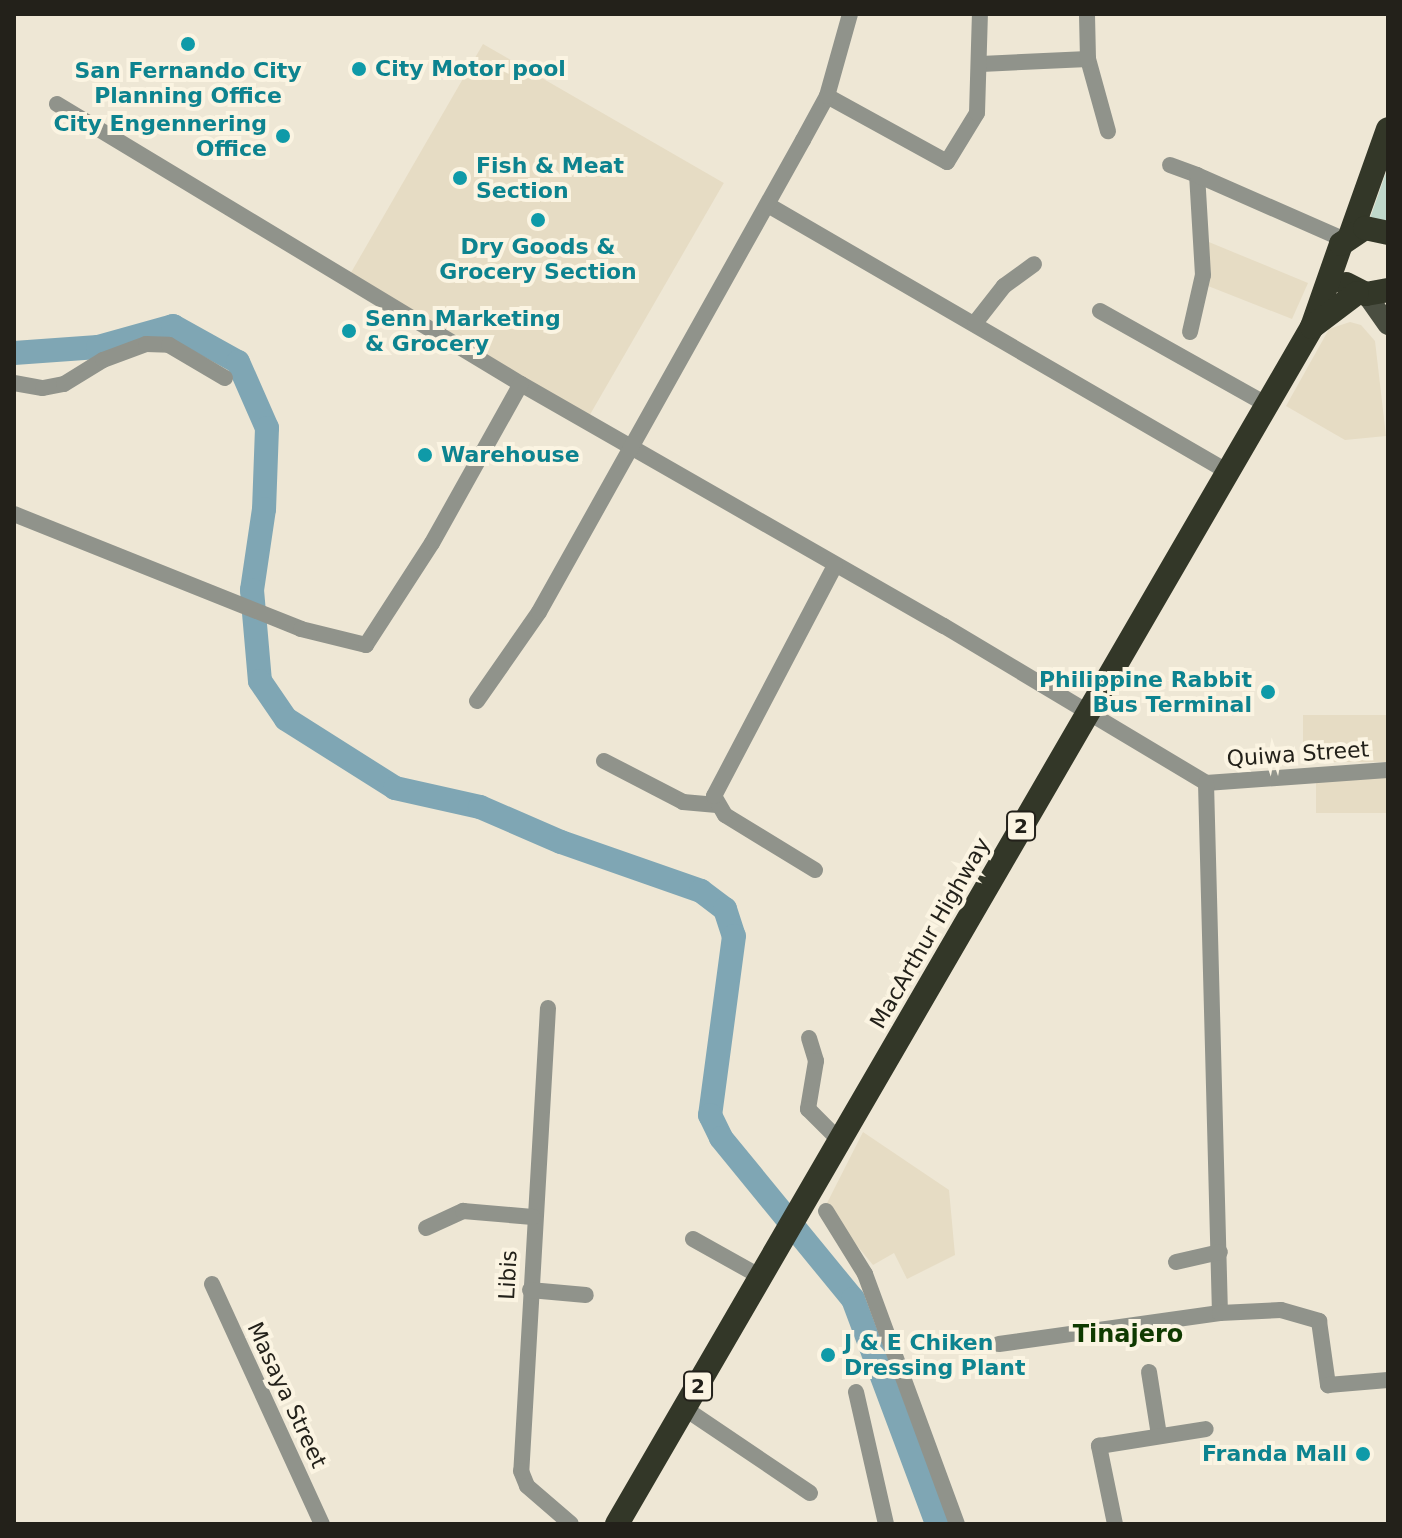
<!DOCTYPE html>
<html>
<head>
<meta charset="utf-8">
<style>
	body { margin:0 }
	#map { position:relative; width:1402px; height:1538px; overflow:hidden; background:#eee7d5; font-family:"DejaVu Sans",sans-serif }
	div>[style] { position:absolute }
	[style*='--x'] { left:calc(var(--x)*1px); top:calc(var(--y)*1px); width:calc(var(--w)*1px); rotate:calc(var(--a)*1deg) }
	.built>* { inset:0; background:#e6dcc4; transform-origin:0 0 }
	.green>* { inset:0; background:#bfd8cb }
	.river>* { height:24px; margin:-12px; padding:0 12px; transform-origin:12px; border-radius:12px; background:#7fa6b4 }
	.minor>* { height:16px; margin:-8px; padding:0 8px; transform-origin:8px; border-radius:8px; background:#90938b }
	.major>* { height:20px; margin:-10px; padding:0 10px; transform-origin:10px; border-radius:10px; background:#4a4e41 }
	.highway>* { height:24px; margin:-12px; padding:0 12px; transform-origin:12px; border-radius:12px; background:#333728 }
	.dots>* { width:22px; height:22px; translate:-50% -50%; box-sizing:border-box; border:4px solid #fbf4e2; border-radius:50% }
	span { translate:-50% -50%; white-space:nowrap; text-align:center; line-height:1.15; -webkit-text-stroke:8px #fbf4e2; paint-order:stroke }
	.shield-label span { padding:2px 6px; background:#fbf4e2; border:2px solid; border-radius:6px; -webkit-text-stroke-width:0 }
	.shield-label { font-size:20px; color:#23211a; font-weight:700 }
	.culture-label { font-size:22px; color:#0d838f; font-weight:700 }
	.left { translate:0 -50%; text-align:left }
	.right { translate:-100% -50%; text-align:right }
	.street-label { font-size:22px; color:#23211a }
	.neighbourhood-label { font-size:24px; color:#0f3a00; font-weight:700 }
	.frame { position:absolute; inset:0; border:16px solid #23211a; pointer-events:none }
</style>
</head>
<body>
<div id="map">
	<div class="built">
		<i style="left:483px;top:44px;width:278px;height:268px;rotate:30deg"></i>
		<i style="clip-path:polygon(1204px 240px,1308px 283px,1292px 319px,1203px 284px)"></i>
		<i style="clip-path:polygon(1350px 322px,1361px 325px,1375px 341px,1386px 436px,1345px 440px,1286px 406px,1329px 329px)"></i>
		<i style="left:1388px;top:715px;width:47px;height:85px;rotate:90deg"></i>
		<i style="left:1388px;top:778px;width:35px;height:72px;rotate:90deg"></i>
		<i style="clip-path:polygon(863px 1132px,949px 1190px,955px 1255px,907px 1279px,894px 1253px,873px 1265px,825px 1207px)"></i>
	</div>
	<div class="green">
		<i style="clip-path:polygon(1388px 167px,1388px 222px,1370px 218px)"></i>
	</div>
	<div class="river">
		<i style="--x:14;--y:353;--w:84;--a:-4.1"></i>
		<i style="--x:98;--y:347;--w:78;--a:-15.6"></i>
		<i style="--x:173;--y:326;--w:74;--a:29"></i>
		<i style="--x:238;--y:362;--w:72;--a:66.3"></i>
		<i style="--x:267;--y:428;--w:81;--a:92.1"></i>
		<i style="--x:264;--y:509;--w:82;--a:98.4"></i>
		<i style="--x:252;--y:590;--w:91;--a:85"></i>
		<i style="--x:260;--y:681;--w:46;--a:55.6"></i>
		<i style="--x:286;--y:719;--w:129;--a:32.3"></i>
		<i style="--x:395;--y:788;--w:87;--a:12.6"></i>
		<i style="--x:480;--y:807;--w:88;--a:23.4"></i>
		<i style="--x:561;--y:842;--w:148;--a:19.3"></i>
		<i style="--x:701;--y:891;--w:30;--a:37"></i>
		<i style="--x:725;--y:909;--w:28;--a:72"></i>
		<i style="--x:734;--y:936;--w:181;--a:97.6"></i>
		<i style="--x:710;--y:1115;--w:25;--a:64"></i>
		<i style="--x:721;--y:1138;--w:208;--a:50.7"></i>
		<i style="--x:853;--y:1299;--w:240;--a:69.5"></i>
	</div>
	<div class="minor">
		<i style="--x:1088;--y:59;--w:75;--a:74.5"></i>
		<i style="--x:981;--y:64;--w:107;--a:-2.7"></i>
		<i style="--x:1088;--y:59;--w:45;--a:-91.3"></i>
		<i style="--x:827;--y:96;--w:137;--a:28.8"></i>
		<i style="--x:947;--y:162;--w:57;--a:-58.5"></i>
		<i style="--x:977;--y:113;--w:99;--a:-88.3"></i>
		<i style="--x:57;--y:104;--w:542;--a:31.11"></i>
		<i style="--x:521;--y:384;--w:487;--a:29.8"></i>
		<i style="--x:944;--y:626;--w:305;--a:30.9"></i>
		<i style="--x:1206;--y:783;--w:182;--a:-4.1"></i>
		<i style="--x:1170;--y:165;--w:29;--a:20"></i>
		<i style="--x:768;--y:205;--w:534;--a:30.12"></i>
		<i style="--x:1100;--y:311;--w:194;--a:29.3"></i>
		<i style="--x:975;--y:323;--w:47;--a:-51.9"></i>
		<i style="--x:1004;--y:286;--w:37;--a:-36"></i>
		<i style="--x:1190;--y:332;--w:58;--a:-77.2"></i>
		<i style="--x:1203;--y:275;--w:100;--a:-93.4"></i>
		<i style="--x:1197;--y:175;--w:162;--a:23.7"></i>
		<i style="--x:14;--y:383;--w:29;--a:10"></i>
		<i style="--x:43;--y:388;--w:21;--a:-11"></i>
		<i style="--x:64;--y:384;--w:46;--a:-31.6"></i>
		<i style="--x:103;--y:360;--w:46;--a:-20.4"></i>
		<i style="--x:146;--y:344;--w:23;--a:2"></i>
		<i style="--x:169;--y:345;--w:65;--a:30.5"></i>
		<i style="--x:14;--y:514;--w:309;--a:21.8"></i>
		<i style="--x:301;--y:629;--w:67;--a:13.8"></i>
		<i style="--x:366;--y:645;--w:121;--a:-57.1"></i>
		<i style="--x:432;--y:543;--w:182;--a:-60.8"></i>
		<i style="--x:477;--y:701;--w:108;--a:-55.1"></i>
		<i style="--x:539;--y:612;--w:541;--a:-60.78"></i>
		<i style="--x:803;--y:140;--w:50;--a:-61.4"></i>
		<i style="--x:827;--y:96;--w:85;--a:-74.3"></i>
		<i style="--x:604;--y:761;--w:89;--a:27.4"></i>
		<i style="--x:683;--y:802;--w:34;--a:5"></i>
		<i style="--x:1206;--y:783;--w:530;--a:88.49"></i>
		<i style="--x:815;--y:870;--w:105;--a:-148.6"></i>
		<i style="--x:725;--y:815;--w:22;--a:-120"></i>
		<i style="--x:714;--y:796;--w:260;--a:-62.3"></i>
		<i style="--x:548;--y:1008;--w:464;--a:93.3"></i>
		<i style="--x:521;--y:1471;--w:16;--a:68"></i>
		<i style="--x:527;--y:1486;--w:58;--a:40.8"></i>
		<i style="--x:809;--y:1038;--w:24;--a:73"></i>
		<i style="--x:816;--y:1061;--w:49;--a:99.5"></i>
		<i style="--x:808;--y:1109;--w:44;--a:45"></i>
		<i style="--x:826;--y:1211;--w:74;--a:58.2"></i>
		<i style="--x:865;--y:1274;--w:266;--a:69.8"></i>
		<i style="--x:426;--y:1228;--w:41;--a:-24.7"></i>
		<i style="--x:463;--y:1211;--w:70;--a:4.9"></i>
		<i style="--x:693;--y:1239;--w:78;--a:29.2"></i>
		<i style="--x:1176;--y:1262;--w:45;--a:-12.8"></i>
		<i style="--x:212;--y:1284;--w:264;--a:65.4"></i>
		<i style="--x:530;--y:1290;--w:56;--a:5.1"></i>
		<i style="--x:999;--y:1344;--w:223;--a:-8"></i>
		<i style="--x:1220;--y:1313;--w:61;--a:-2.8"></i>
		<i style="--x:1281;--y:1310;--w:40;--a:16"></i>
		<i style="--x:1319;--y:1321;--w:65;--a:82"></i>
		<i style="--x:1328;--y:1385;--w:60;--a:-4.8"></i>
		<i style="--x:1149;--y:1372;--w:64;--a:81"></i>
		<i style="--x:856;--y:1392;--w:135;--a:77.2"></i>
		<i style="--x:684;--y:1408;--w:152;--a:34"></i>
		<i style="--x:1115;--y:1524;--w:80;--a:-101.6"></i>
		<i style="--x:1099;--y:1446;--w:108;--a:-9"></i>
	</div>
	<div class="major">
		<i style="--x:1366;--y:294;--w:38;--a:55"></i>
	</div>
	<div class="highway">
		<i style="--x:1351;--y:233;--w:110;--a:-70.4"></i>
		<i style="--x:1346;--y:284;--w:22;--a:27"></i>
		<i style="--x:1366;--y:294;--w:22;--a:-10"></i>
		<i style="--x:1312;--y:327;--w:88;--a:-70.7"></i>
		<i style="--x:1341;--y:244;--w:29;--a:-34"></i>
		<i style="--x:1365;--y:228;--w:24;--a:12"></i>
		<i style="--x:617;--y:1524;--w:1384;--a:-59.86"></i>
		<i style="--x:1312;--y:327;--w:56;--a:-37.1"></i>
	</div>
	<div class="dots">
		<i style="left:188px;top:44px;background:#0f9aa8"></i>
		<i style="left:359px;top:69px;background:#0f9aa8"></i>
		<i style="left:283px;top:136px;background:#0f9aa8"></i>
		<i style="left:460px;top:178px;background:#0f9aa8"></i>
		<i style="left:538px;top:220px;background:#0f9aa8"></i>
		<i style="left:349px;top:331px;background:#0f9aa8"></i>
		<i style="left:425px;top:455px;background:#0f9aa8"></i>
		<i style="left:1268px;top:692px;background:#0f9aa8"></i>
		<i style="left:828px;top:1355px;background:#0f9aa8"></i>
		<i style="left:1363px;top:1454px;background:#0f9aa8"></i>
	</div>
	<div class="shield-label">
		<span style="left:1021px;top:826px">2</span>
		<span style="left:698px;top:1386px">2</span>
	</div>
	<div class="culture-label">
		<span class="left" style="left:375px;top:69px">City Motor pool</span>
		<span style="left:188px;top:83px">San Fernando City<br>Planning Office</span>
		<span class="right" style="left:267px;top:136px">City Engennering<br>Office</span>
		<span class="left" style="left:476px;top:178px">Fish &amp; Meat<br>Section</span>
		<span style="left:538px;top:259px">Dry Goods &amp;<br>Grocery Section</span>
		<span class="left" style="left:365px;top:331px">Senn Marketing<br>&amp; Grocery</span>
		<span class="left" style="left:441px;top:455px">Warehouse</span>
		<span class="right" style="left:1252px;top:692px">Philippine Rabbit<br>Bus Terminal</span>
		<span class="left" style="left:844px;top:1355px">J &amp; E Chiken<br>Dressing Plant</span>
		<span class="right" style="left:1347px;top:1454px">Franda Mall</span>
	</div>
	<div class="street-label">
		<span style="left:1298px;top:754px;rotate:-4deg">Quiwa Street</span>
		<span style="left:930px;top:933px;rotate:-60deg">MacArthur Highway</span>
		<span style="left:508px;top:1275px;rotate:-87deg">Libis</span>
		<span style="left:287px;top:1395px;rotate:65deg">Masaya Street</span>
	</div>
	<div class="neighbourhood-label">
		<span style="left:1128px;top:1335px">Tinajero</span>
	</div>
	<div class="frame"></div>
</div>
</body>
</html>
